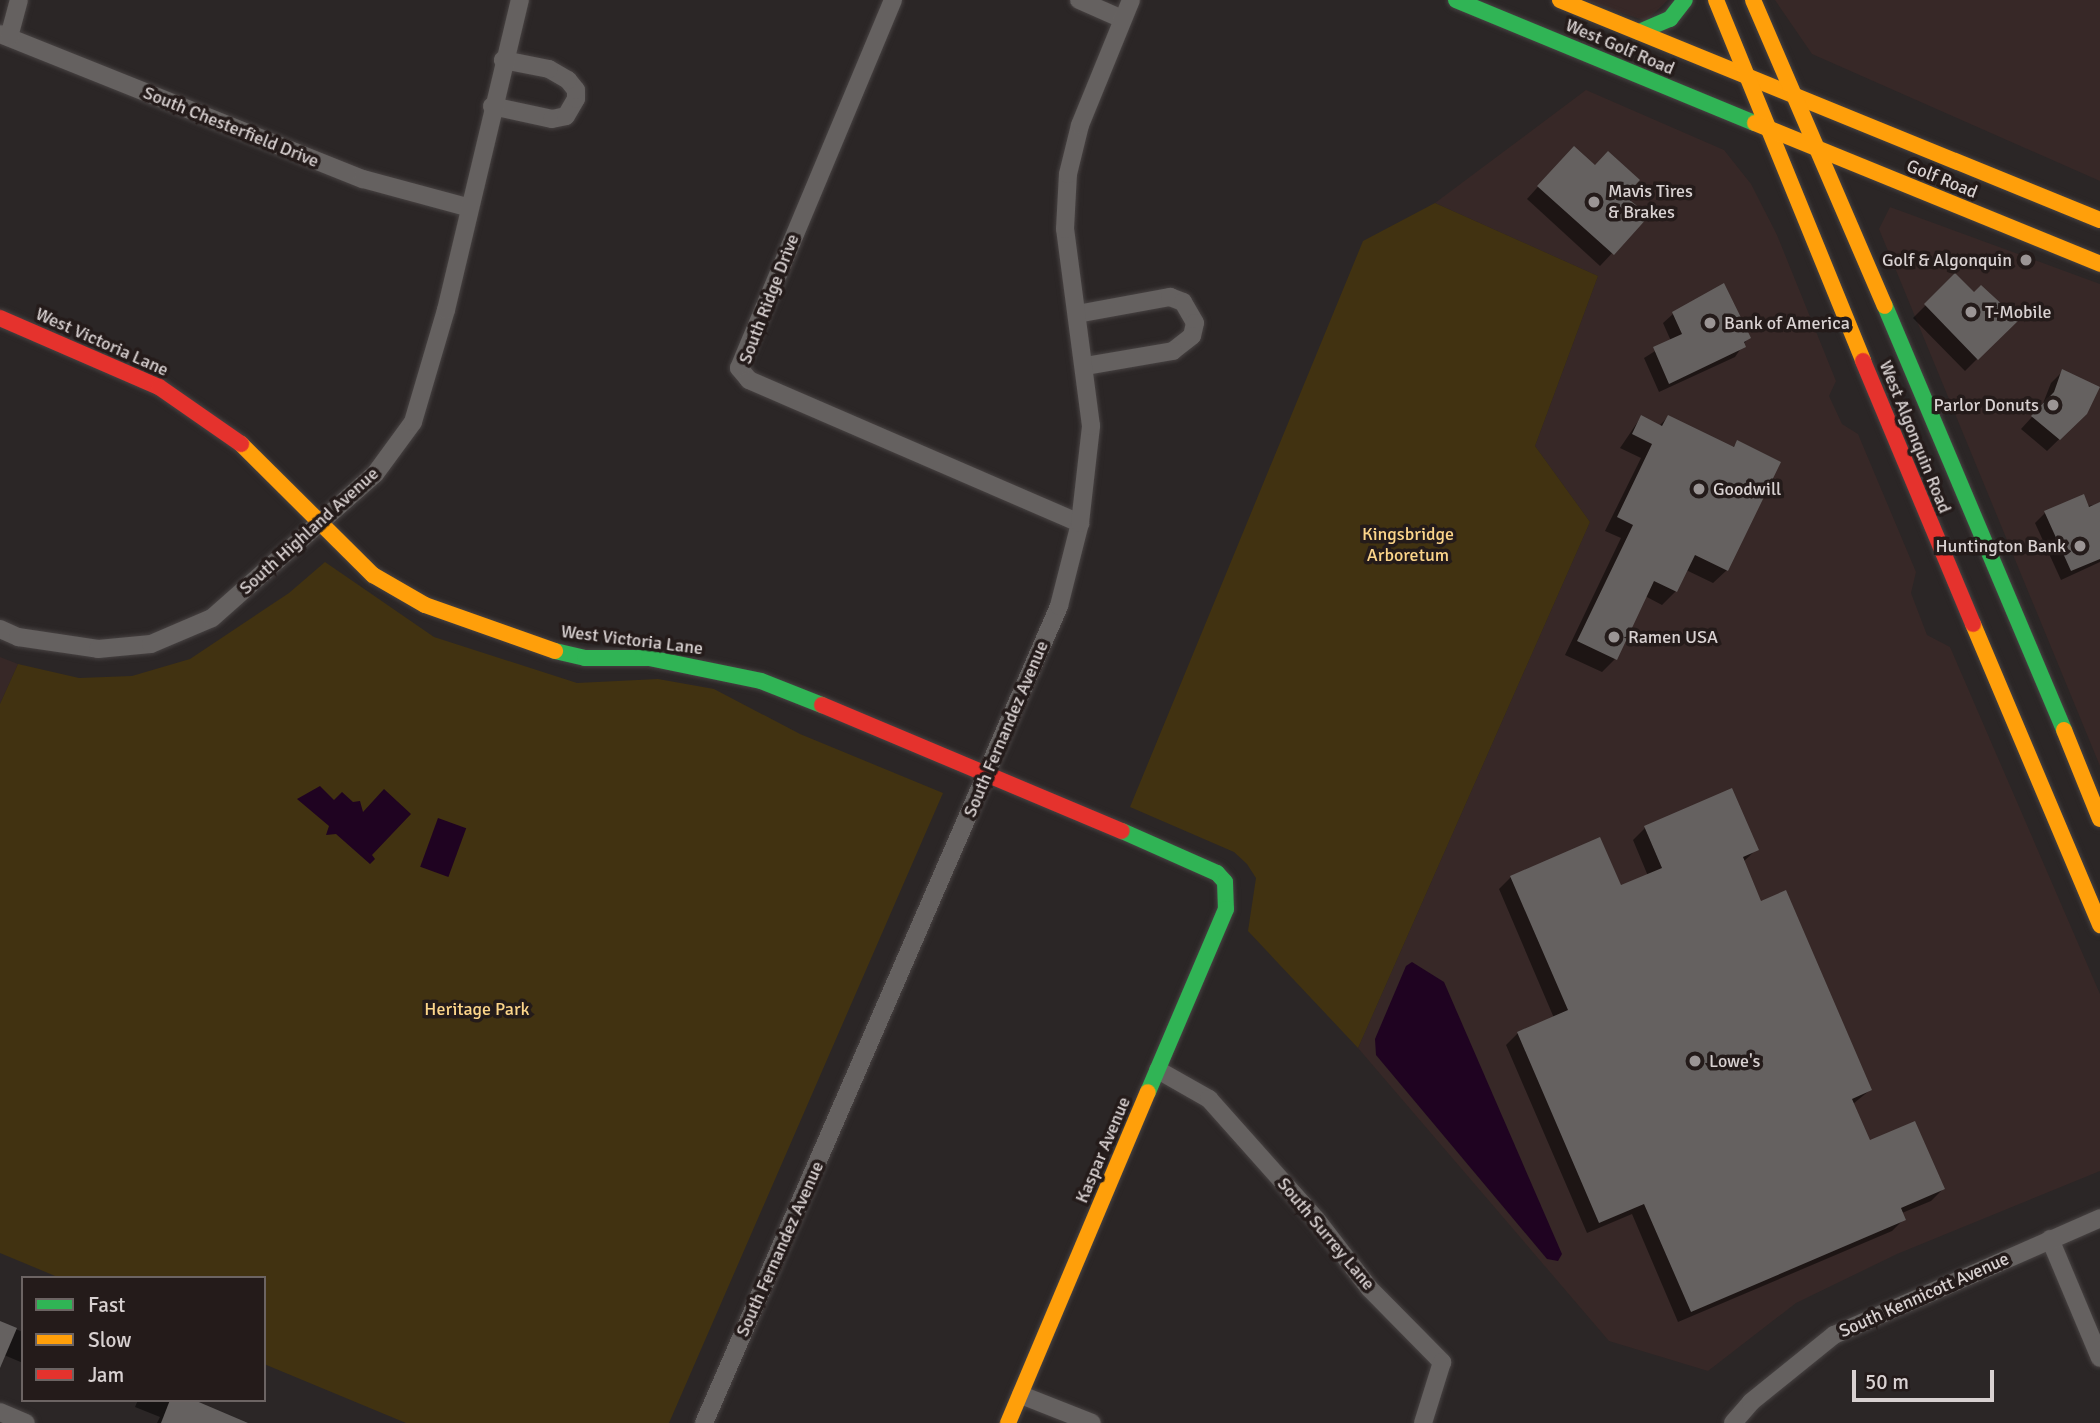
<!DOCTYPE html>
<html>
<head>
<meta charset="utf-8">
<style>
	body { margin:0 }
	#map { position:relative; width:2100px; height:1423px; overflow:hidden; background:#2b2626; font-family:Signika,sans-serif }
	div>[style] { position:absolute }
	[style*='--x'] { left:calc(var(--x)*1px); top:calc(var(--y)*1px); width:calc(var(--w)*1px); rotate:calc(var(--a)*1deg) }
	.built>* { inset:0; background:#372827 }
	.green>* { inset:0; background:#413211 }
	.water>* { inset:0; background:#1f0321; transform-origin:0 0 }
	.shadow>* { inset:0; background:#0007 }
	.building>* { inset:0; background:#656160 }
	.roads { filter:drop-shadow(0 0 2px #474242) drop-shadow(0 0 2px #474242) }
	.street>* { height:18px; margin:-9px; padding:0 9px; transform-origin:9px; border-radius:9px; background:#656160 }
	.fast>* { height:16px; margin:-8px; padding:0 8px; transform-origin:8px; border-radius:8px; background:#30b455 }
	.slow>* { height:16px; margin:-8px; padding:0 8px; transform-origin:8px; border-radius:8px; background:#ff9f0a }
	.jam>* { height:16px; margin:-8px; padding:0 8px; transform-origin:8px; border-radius:8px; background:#e5322d }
	.dots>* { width:19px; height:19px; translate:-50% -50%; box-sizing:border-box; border:4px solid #241b1a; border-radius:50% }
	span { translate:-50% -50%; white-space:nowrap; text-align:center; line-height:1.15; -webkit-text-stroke:7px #241b1a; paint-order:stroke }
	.street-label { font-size:18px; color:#d8d1d1 }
	.poi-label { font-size:18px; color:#d8d1d1 }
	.left { translate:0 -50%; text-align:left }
	.right { translate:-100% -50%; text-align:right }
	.park-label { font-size:18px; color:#fcd58a }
	.legend { position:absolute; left:21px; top:1276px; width:245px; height:126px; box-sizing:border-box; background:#241b1a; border:2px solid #6c6463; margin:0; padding:9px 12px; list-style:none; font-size:21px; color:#d8d1d1 }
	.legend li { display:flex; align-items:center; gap:14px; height:35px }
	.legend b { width:35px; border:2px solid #6c6463 }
	.scale { position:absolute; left:1852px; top:1370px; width:142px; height:32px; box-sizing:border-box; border:4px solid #d8d1d1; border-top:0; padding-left:9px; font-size:21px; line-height:24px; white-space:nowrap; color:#d8d1d1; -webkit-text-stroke:5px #241b1a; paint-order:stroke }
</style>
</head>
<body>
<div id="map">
	<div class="built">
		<i style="clip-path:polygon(1583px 0,1668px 0,1646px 21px)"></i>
		<i style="clip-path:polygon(1775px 0,2100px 0,2100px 181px,1812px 54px)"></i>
		<i style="clip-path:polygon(1586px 90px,1724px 150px,1751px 184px,1777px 235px,1836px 381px,1829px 396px,1842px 424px,1858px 434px,1916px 572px,1911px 593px,1927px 635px,1950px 647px,2100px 994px,2100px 1171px,1897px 1254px,1796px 1303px,1708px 1371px,1609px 1341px,1358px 1048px,1590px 522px,1535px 446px,1598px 276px,1435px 203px)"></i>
		<i style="clip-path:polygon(1890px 207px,2100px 284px,2100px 766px,1879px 229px)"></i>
		<i style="clip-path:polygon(0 657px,18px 664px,0 704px)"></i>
	</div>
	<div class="green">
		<i style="clip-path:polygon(1435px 203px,1598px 276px,1535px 446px,1590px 522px,1358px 1048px,1248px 931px,1256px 878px,1247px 864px,1234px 852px,1130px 807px,1363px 241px)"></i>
		<i style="clip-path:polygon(325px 562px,434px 637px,577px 683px,658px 679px,714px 689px,800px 734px,943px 793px,669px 1423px,406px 1423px,264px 1364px,264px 1278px,60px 1278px,0 1253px,0 704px,18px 664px,79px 678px,132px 676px,190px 659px,289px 593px)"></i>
	</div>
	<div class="water">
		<i style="clip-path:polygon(320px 786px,334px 800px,342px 792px,353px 802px,360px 801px,363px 812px,384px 789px,411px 814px,372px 855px,375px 859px,370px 864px,336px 834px,326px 835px,329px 826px,297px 799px)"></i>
		<i style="left:438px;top:818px;width:30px;height:52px;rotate:20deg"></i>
		<i style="clip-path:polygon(1412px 962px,1444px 982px,1562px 1254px,1558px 1261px,1547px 1259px,1376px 1055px,1375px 1039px,1406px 966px)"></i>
	</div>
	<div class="shadow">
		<i style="clip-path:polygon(1562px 160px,1623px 196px,1646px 217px,1600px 266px,1527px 199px)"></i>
		<i style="clip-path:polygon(1955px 276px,1973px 294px,2016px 320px,1965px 371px,1913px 318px)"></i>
		<i style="clip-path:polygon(1673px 314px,1748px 338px,1735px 357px,1659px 392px,1644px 358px,1671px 341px,1663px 323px)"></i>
		<i style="clip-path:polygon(2063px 371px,2086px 413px,2047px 451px,2021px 429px,2042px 406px,2051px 383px)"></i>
		<i style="clip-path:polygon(1641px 417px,1659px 426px,1668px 417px,1732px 448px,1738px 442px,1727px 570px,1713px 583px,1686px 570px,1676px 591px,1662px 605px,1645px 596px,1615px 659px,1602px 672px,1565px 655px,1621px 538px,1605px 531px,1641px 458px,1620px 448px)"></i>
		<i style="clip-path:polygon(2100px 504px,2100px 562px,2061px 580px,2035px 523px,2045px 513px)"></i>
		<i style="clip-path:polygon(1732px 791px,1757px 849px,1743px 862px,1761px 903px,1870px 1090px,1853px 1104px,1869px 1143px,1943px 1189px,1931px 1201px,1902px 1213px,1904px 1219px,1892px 1231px,1678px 1322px,1632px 1214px,1587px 1233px,1506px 1045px,1518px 1033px,1554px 1018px,1499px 889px,1511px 877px,1620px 888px,1648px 876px,1633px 840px,1645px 828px)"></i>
		<i style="clip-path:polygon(0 1323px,23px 1332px,23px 1363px,4px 1355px,0 1360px)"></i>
		<i style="clip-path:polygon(138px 1400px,190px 1400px,245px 1423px,157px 1423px,160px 1417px,135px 1407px)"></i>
	</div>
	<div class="building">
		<i style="clip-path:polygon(1574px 146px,1595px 165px,1608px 151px,1640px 180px,1625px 196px,1649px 216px,1614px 255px,1537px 186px)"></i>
		<i style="clip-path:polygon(1955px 273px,1974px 292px,1981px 285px,2019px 320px,1978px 360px,1924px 304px)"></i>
		<i style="clip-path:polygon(1724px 283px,1751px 338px,1744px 342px,1746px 347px,1669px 384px,1653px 347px,1682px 334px,1672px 312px)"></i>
		<i style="clip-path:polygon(2062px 369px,2100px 387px,2087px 414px,2060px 440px,2031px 416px,2054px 392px)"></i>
		<i style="clip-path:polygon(1641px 415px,1662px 426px,1668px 415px,1734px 447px,1737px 440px,1781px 462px,1728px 571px,1695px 555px,1677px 592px,1654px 581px,1617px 660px,1577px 641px,1633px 525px,1617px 517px,1652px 444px,1632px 434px)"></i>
		<i style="clip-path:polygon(2084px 494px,2089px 507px,2100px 502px,2100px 559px,2071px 571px,2044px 511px)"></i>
		<i style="clip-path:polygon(1732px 788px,1759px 850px,1743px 857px,1761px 901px,1786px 890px,1872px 1090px,1852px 1099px,1870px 1140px,1915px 1121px,1945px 1189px,1901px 1208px,1906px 1220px,1691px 1312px,1644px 1204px,1599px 1223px,1517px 1032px,1568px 1010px,1510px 876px,1600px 837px,1621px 885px,1662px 868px,1644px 826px)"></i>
		<i style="clip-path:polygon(0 1321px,17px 1328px,0 1368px)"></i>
		<i style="clip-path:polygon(170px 1400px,194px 1400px,248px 1423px,161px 1423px)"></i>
	</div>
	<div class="roads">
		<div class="street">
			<i style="--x:893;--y:0;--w:399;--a:112.7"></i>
			<i style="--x:739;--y:368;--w:16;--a:50"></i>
			<i style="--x:749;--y:380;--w:361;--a:23.4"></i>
			<i style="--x:1079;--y:0;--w:47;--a:23.8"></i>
			<i style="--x:0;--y:34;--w:391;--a:21.8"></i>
			<i style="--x:363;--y:179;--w:108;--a:15.1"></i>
			<i style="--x:9;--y:37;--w:38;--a:-75"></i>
			<i style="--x:492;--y:106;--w:61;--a:12.2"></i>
			<i style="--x:552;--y:119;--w:14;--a:-12"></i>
			<i style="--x:566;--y:116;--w:20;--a:-60"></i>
			<i style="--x:576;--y:99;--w:9;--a:-90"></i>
			<i style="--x:576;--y:90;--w:13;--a:-129"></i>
			<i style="--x:568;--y:80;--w:22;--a:-150"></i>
			<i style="--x:549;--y:69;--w:47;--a:-168.9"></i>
			<i style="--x:1077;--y:314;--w:95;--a:-10.4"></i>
			<i style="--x:1170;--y:297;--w:14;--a:21"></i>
			<i style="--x:1183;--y:302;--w:24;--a:60"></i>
			<i style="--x:1195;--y:323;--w:13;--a:103"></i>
			<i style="--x:1192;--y:336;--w:24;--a:142"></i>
			<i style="--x:1173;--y:351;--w:88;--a:170.2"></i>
			<i style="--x:0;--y:629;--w:20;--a:24"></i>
			<i style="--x:18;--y:637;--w:81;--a:8.5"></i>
			<i style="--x:98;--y:649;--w:53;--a:-5.4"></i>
			<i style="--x:151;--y:644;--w:66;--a:-23.1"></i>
			<i style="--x:212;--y:618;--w:217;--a:-41.5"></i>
			<i style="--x:375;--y:474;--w:64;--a:-53.8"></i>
			<i style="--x:413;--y:422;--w:117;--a:-73.6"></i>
			<i style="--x:446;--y:310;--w:319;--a:-76.6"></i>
			<i style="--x:1158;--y:1070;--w:59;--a:29.6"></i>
			<i style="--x:1209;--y:1099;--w:161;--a:48.3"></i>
			<i style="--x:1316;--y:1219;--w:88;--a:52.4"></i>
			<i style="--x:1370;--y:1289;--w:103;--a:45.4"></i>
			<i style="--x:1442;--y:1362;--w:64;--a:107.3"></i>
			<i style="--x:2050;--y:1239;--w:129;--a:67.2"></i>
			<i style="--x:1021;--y:1395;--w:76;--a:21.5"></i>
			<i style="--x:0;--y:1412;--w:28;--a:23"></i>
			<i style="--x:704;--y:1423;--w:891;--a:-66.51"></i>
			<i style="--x:1059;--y:606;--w:86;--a:-75.8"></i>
			<i style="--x:1080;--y:523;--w:98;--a:-83.5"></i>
			<i style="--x:1091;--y:426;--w:199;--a:-97.5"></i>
			<i style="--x:1065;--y:229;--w:55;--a:-86.9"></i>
			<i style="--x:1068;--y:174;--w:50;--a:-76.2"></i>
			<i style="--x:1080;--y:125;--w:135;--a:-67.8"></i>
			<i style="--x:1733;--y:1423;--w:28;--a:-49"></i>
			<i style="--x:1751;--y:1402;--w:107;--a:-38.9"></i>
			<i style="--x:1834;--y:1335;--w:291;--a:-23.7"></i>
		</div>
		<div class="fast">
			<i style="--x:1456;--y:0;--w:323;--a:22.4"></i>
			<i style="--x:1639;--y:32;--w:34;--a:-23"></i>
			<i style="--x:1670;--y:19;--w:24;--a:-52"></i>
			<i style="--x:1885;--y:306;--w:460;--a:67.1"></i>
			<i style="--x:555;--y:651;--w:31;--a:13"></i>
			<i style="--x:585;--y:658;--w:64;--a:0"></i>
			<i style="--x:649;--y:658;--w:114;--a:11.6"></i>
			<i style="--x:761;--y:681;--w:66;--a:21.5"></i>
			<i style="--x:1122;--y:831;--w:104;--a:23.9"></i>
			<i style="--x:1217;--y:873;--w:12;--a:48"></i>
			<i style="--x:1225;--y:882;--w:27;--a:88"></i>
			<i style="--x:1226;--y:909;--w:199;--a:113.1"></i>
		</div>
		<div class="slow">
			<i style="--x:1560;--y:0;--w:583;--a:22.17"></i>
			<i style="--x:1716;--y:0;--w:390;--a:67.8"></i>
			<i style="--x:1753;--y:0;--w:333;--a:66.7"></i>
			<i style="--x:1755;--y:123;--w:373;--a:22.2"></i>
			<i style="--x:241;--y:444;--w:186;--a:44.8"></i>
			<i style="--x:373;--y:575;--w:60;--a:30"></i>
			<i style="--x:425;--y:605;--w:138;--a:19.5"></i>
			<i style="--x:1973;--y:624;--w:327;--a:67.1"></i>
			<i style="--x:2064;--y:730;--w:96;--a:68"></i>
			<i style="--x:1008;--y:1423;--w:359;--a:-67.1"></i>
		</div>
		<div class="jam">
			<i style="--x:0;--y:318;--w:173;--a:23.5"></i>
			<i style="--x:159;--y:387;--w:100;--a:34.8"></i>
			<i style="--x:1863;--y:361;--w:285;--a:67.3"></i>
			<i style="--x:822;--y:705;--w:325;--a:22.8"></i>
		</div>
	</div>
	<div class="dots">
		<i style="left:1594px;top:202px;background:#9b9595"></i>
		<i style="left:2026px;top:260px;background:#9b9595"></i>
		<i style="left:1971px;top:312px;background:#9b9595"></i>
		<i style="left:1710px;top:323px;background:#9b9595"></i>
		<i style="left:2053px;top:405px;background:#9b9595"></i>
		<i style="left:1699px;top:489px;background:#9b9595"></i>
		<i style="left:2080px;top:546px;background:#9b9595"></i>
		<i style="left:1614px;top:637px;background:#9b9595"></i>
		<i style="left:1695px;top:1061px;background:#9b9595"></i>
	</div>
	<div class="street-label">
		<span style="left:1620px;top:47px;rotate:23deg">West Golf Road</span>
		<span style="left:231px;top:127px;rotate:22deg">South Chesterfield Drive</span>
		<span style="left:1942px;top:179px;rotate:22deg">Golf Road</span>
		<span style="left:769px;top:299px;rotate:-69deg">South Ridge Drive</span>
		<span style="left:102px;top:342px;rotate:24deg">West Victoria Lane</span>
		<span style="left:1915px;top:437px;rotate:68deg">West Algonquin Road</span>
		<span style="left:309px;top:531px;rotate:-42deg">South Highland Avenue</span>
		<span style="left:632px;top:640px;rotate:7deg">West Victoria Lane</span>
		<span style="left:1006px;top:729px;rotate:-67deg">South Fernandez Avenue</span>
		<span style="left:1103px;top:1150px;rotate:-67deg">Kaspar Avenue</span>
		<span style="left:1326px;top:1234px;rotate:50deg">South Surrey Lane</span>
		<span style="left:780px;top:1249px;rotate:-66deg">South Fernandez Avenue</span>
		<span style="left:1924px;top:1295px;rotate:-24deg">South Kennicott Avenue</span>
	</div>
	<div class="poi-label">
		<span class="left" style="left:1608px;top:202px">Mavis Tires<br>&amp; Brakes</span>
		<span class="right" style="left:2012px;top:260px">Golf &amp; Algonquin</span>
		<span class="left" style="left:1985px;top:312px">T-Mobile</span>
		<span class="left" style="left:1724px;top:323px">Bank of America</span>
		<span class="right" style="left:2039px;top:405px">Parlor Donuts</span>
		<span class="left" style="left:1713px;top:489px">Goodwill</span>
		<span class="right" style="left:2066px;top:546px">Huntington Bank</span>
		<span class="left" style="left:1628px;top:637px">Ramen USA</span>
		<span class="left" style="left:1709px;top:1061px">Lowe's</span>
	</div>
	<div class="park-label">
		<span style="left:1408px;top:545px">Kingsbridge<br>Arboretum</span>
		<span style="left:477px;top:1009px">Heritage Park</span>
	</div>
	<ul class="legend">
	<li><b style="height:9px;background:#30b455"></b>Fast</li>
	<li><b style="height:9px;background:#ff9f0a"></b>Slow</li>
	<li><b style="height:9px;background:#e5322d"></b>Jam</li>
	</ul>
	<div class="scale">50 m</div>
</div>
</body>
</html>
